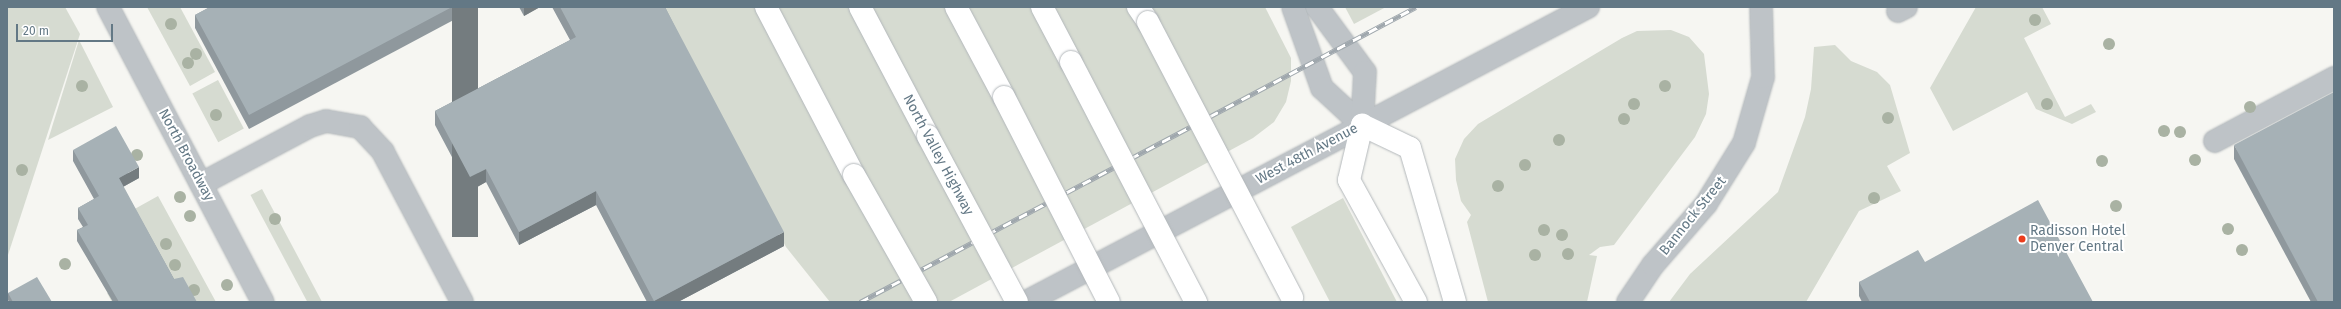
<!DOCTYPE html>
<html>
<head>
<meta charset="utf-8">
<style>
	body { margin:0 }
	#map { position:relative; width:2341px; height:309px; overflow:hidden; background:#f6f6f2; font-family:"Fira Sans",sans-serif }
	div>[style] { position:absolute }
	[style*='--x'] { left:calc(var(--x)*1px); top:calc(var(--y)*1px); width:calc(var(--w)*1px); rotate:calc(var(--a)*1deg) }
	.green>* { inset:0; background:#d6dbd1; transform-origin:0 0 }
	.roads { filter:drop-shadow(0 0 1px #b3b8bb) drop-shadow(0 0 1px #b3b8bb) }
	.minor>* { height:22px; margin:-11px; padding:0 11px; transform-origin:11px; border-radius:11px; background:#bec3c7 }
	.highway>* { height:22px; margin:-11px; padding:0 11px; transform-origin:11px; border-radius:11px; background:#fff }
	.rail>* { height:4.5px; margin-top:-2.25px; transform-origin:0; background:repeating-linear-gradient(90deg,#fff 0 9px,#9fa7ad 0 18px); box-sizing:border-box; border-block:1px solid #9fa7ad }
	.bridges { filter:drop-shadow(0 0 1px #b3b8bb) drop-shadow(0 0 1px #b3b8bb) }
	.highway-bridge>* { height:22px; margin:-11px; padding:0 11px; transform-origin:11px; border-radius:11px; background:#fff }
	.trees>* { width:12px; height:12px; margin:-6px; border-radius:50%; background:#a9b2a3 }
	.wall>* { inset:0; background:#8f989d }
	.shaded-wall>* { inset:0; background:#747c7f; transform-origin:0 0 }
	.building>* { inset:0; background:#a6b1b6 }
	.dots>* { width:11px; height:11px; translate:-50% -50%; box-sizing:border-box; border:2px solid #fff; border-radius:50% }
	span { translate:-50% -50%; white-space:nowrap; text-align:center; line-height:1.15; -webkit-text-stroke:4px #fff; paint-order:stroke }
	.street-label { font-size:14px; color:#637885 }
	.poi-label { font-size:14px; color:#637885 }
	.left { translate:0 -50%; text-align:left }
	.frame { position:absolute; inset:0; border:8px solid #637885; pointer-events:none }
	.scale { position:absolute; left:16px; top:24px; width:97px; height:18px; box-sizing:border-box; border:2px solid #637885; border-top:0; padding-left:5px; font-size:12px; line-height:14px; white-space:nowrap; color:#637885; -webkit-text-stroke:3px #fff; paint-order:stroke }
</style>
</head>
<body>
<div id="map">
	<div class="green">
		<i style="clip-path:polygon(7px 7px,65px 7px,80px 34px,7px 258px)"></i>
		<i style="clip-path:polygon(147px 7px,180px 7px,215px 72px,190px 86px)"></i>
		<i style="clip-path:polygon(661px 7px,1265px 7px,1291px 58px,1291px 81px,1286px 102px,1274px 122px,1253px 138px,949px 302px,830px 302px,786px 247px)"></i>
		<i style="clip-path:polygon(1345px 7px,1386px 7px,1354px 24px)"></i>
		<i style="clip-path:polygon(1976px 7px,2042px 7px,2051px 24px,2024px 38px,2065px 117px,2091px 104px,2096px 112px,2072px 124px,2036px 109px,2027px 92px,1953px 131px,1930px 88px)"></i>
		<i style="clip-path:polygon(1671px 30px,1689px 37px,1704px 54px,1709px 94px,1706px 114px,1695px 137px,1614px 245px,1600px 247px,1589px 255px,1597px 256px,1587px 302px,1488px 302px,1467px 222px,1471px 215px,1461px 201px,1456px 180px,1455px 159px,1464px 139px,1478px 124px,1622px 38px,1637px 31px)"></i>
		<i style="clip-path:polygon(79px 40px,113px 107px,48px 140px)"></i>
		<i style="clip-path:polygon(1835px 45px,1851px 61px,1877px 72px,1890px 85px,1910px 153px,1887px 166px,1901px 191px,1859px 211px,1806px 302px,1669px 302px,1690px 274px,1778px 192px,1805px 117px,1811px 89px,1814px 47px)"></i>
		<i style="left:218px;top:80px;width:55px;height:29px;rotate:62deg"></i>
		<i style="left:262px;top:189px;width:128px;height:13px;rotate:62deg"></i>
		<i style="clip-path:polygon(158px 196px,216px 302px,112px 302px,107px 293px,160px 264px,131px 211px)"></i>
		<i style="clip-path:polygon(1343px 198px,1397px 302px,1330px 302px,1291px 227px)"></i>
	</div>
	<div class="roads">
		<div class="minor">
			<i style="--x:108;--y:7;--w:333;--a:62.3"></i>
			<i style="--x:1293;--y:7;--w:86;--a:70.3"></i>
			<i style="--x:1322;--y:88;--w:54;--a:42.8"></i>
			<i style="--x:1317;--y:7;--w:81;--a:53.6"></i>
			<i style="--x:1365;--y:72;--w:53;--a:93.2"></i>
			<i style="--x:1898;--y:11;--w:9;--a:-27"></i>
			<i style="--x:2215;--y:141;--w:135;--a:-27.9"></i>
			<i style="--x:201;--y:184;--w:123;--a:-28"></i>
			<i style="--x:310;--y:126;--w:17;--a:-17"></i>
			<i style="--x:326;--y:121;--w:35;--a:10"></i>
			<i style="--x:360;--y:127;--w:34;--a:47"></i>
			<i style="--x:383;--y:152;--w:170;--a:62.2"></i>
			<i style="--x:1026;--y:302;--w:635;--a:-27.7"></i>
			<i style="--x:1628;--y:302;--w:45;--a:-56"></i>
			<i style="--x:1653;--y:265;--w:81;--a:-49"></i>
			<i style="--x:1706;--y:204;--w:72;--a:-58.1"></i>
			<i style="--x:1744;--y:143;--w:69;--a:-73.9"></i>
			<i style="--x:1763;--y:77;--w:70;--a:-91.6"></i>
		</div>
		<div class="highway">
			<i style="--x:766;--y:7;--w:190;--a:62.4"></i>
			<i style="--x:860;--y:7;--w:146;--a:62.2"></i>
			<i style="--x:956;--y:7;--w:102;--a:61.9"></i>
			<i style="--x:1042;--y:7;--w:62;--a:62.2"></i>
			<i style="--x:1138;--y:7;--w:18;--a:56"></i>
			<i style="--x:1416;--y:302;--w:139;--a:-118.8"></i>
			<i style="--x:1349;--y:180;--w:57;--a:-76.7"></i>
			<i style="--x:1362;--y:125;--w:53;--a:25.6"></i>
			<i style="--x:1410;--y:148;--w:160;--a:73.7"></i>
		</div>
	</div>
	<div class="rail">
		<i style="--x:860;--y:302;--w:629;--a:-27.95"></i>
	</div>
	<div class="bridges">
		<div class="highway-bridge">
			<i style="--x:1148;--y:22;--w:311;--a:62.4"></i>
			<i style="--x:1071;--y:62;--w:271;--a:62.5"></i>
			<i style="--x:1004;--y:97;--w:230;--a:62.9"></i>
			<i style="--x:928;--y:136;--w:188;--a:61.8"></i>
			<i style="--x:854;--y:175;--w:146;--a:60.4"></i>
		</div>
	</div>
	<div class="trees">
		<i style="left:2035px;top:20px"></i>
		<i style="left:171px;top:24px"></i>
		<i style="left:2109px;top:44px"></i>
		<i style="left:196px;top:54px"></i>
		<i style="left:188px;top:63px"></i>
		<i style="left:82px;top:86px"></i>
		<i style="left:1665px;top:86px"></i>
		<i style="left:1634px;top:104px"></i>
		<i style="left:2047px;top:104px"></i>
		<i style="left:2250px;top:107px"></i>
		<i style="left:216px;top:115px"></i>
		<i style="left:1888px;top:118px"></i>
		<i style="left:1624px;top:119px"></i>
		<i style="left:2164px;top:131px"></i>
		<i style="left:2180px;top:132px"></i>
		<i style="left:1559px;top:140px"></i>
		<i style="left:137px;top:155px"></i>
		<i style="left:2195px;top:160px"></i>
		<i style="left:2102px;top:161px"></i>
		<i style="left:1525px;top:165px"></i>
		<i style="left:22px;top:170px"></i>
		<i style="left:1498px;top:186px"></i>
		<i style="left:180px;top:197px"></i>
		<i style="left:1874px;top:198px"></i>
		<i style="left:2116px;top:206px"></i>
		<i style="left:190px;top:216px"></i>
		<i style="left:275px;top:219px"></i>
		<i style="left:2228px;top:229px"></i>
		<i style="left:1544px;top:230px"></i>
		<i style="left:1562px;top:235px"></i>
		<i style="left:166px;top:244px"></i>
		<i style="left:2242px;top:250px"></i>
		<i style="left:1568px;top:254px"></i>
		<i style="left:1535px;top:255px"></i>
		<i style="left:65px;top:264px"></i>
		<i style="left:175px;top:265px"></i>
		<i style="left:227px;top:285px"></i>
		<i style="left:194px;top:290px"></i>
	</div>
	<div class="wall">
		<i style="clip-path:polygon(210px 7px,478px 7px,249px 129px,195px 28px,195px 15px)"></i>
		<i style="clip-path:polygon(519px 7px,540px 7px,524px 16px)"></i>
		<i style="clip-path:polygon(552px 7px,665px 7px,784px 246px,678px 302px,647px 302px,596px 205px,519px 245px,486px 182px,470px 191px,435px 125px,435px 111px,570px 40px)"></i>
		<i style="clip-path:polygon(2234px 145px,2334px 302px,2311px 302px,2234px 159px)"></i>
		<i style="clip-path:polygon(73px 150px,139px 178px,123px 187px,174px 279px,197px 302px,113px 302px,77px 241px,77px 230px,83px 227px,78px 219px,78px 208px,94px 199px,73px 161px)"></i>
		<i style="clip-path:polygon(1925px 262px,2093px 302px,1862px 302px,1859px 296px,1859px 282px)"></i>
		<i style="clip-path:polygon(8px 293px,52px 302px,9px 302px,8px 300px)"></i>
	</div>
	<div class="shaded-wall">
		<i style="left:452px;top:7px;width:26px;height:230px"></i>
		<i style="clip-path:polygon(524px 7px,540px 7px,524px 16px)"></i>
		<i style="clip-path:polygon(139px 167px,139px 178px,119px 189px,119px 178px)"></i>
		<i style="clip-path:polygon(486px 169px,486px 182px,470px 191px,470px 177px)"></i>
		<i style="clip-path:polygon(596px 191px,596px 205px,519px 245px,519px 232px)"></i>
		<i style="clip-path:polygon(784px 232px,784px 246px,678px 302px,654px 302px,654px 301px)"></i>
	</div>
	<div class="building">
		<i style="clip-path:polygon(210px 7px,452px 7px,249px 115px,195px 15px)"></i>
		<i style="clip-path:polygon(560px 7px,665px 7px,784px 232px,654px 301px,596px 191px,519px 232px,486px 169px,470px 177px,435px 111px,576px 37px)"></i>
		<i style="clip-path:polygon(2334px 92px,2334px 302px,2318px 302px,2234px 145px)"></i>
		<i style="clip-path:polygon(116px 126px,139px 167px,119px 178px,174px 279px,183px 277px,197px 302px,119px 302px,77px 230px,88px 225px,78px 208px,99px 196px,73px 150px)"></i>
		<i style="clip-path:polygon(2038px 200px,2093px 302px,1870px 302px,1859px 282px,1918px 250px,1925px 262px)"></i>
		<i style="clip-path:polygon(37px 277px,52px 302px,13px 302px,8px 293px)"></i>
	</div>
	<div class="dots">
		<i style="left:2022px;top:239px;background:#eb3d1d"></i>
	</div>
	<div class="street-label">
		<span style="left:1307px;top:154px;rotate:-28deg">West 48th Avenue</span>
		<span style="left:186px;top:155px;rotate:62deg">North Broadway</span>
		<span style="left:938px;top:155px;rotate:62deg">North Valley Highway</span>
		<span style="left:1693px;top:216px;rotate:-51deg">Bannock Street</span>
	</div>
	<div class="poi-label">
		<span class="left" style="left:2030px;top:239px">Radisson Hotel<br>Denver Central</span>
	</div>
	<div class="frame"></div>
	<div class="scale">20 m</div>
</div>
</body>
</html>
